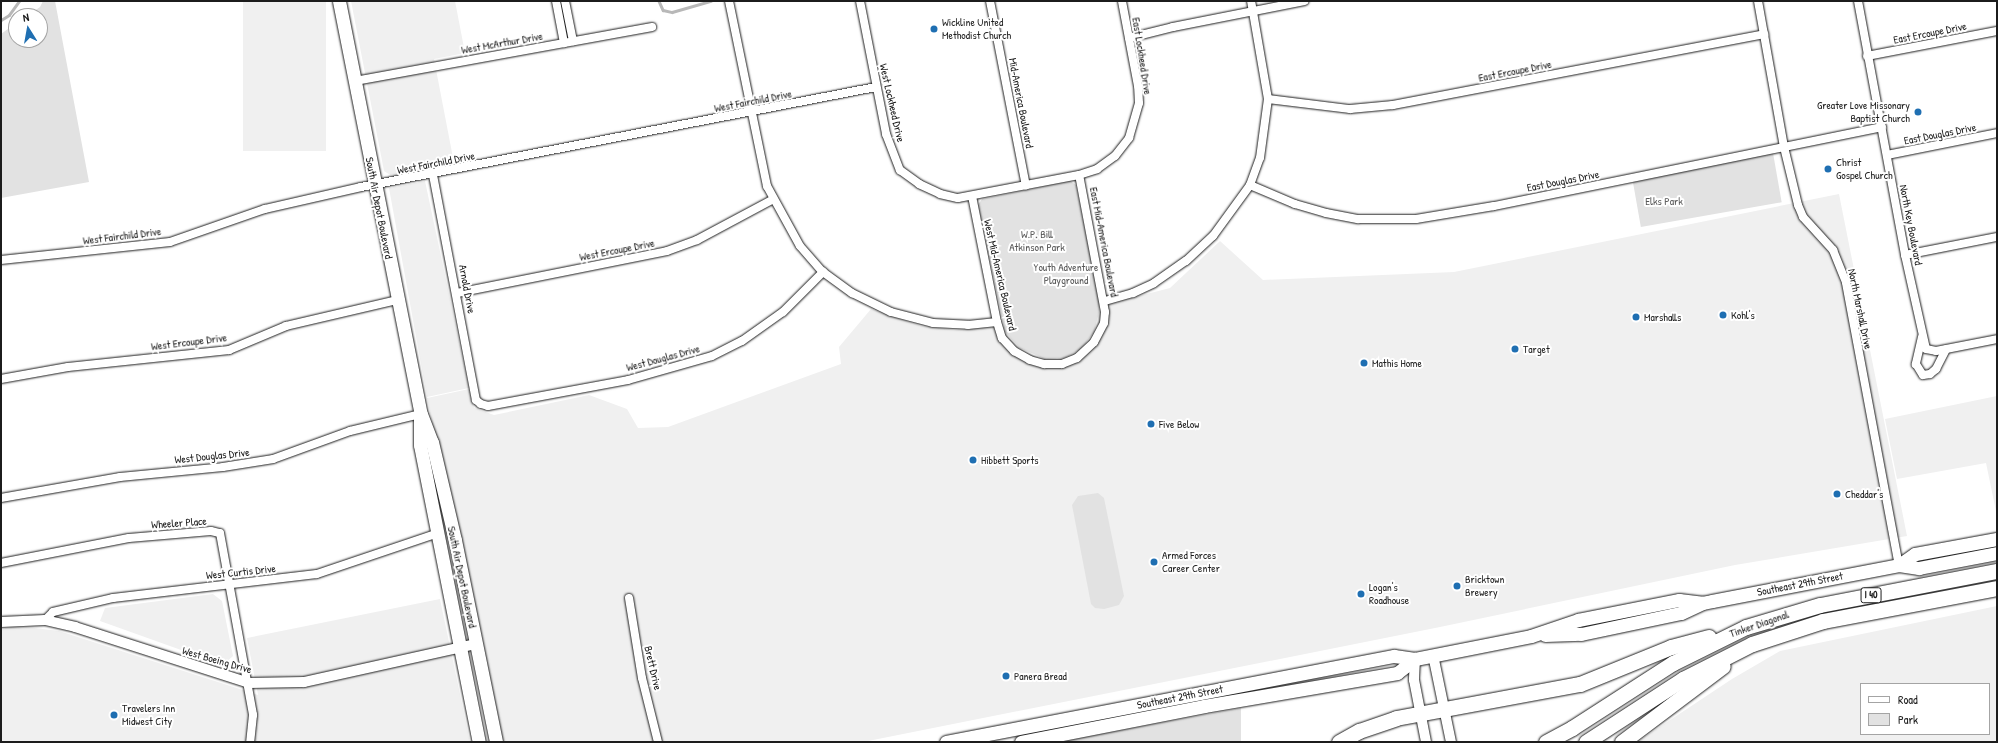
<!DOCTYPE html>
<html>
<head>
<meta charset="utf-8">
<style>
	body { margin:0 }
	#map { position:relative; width:1998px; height:743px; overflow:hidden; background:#fff; font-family:"Patrick Hand",sans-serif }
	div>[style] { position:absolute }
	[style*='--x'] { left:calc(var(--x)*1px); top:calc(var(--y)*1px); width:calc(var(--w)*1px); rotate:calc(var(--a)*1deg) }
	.built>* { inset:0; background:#f0f0f0; transform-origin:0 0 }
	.green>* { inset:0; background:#e2e2e2; transform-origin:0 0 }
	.stream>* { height:2.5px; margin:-1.25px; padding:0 1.25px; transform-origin:1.25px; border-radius:1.25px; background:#b8b8b8 }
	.roads { filter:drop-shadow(0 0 1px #1c1c1c) drop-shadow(0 0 1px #1c1c1c) }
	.minor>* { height:8px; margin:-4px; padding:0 4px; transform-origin:4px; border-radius:4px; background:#fff }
	.tertiary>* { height:10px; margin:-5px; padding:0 5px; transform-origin:5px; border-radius:5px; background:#fff }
	.primary>* { height:13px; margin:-6.5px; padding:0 6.5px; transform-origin:6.5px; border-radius:6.5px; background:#fff }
	.motorway>* { height:15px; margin:-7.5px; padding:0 7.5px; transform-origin:7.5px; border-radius:7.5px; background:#fff }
	.dots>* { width:11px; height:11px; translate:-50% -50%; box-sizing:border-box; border:2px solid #fff; border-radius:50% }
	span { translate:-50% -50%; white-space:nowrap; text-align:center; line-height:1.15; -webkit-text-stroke:4px #fff; paint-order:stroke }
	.shield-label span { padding:1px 3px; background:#fff; border:1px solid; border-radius:3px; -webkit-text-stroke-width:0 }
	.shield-label { font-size:10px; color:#1c1c1c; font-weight:700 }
	.poi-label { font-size:11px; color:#1c1c1c }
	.left { translate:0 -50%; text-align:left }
	.right { translate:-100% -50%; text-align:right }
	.street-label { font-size:11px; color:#1c1c1c }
	.park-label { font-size:11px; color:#575757 }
	.frame { position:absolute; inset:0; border:2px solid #1c1c1c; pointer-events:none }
	.legend { position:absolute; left:1860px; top:683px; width:130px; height:52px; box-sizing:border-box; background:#fff; border:1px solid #a4a4a4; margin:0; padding:5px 7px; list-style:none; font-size:12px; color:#1c1c1c }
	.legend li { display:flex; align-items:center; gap:8px; height:20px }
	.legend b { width:20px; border:1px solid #a4a4a4 }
	.north { position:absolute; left:8px; top:8px; width:40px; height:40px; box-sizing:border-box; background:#fff; border:1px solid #a4a4a4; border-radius:50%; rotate:349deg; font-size:11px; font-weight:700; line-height:16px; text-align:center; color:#1c1c1c }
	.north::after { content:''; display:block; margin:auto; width:14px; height:18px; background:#1f6fb2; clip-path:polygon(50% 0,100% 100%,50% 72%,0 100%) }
</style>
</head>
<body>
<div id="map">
	<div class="built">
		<i style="left:243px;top:1px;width:83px;height:150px"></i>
		<i style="clip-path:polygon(351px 1px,455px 1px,465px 53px,434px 59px,454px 163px,392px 176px,384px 171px)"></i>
		<i style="clip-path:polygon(425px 181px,469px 388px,427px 397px,389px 188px)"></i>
		<i style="clip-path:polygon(1839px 194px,1907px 536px,1735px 565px,1440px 627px,863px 742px,499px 742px,427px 398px,469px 389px,474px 408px,494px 415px,589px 395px,627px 409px,638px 428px,668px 427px,841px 364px,839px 347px,871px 309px,921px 326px,957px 330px,1003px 326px,1008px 337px,1025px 352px,1039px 358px,1057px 359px,1076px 352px,1091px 338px,1096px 326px,1100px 306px,1170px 288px,1220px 241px,1263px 280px,1454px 272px)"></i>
		<i style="clip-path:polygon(1997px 396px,1997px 516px,1986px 463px,1897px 479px,1885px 419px)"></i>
		<i style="clip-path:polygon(213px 594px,222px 601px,233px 656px,223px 665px,100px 621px,105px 608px)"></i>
		<i style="clip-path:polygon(440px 599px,470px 742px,1px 742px,1px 629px,18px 626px,59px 631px,258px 695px,247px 638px)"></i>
		<i style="clip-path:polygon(evenodd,1997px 606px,1997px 742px,1637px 742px,1732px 679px,1780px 651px,1997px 606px,1861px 684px,1989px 684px,1989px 734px,1861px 734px,1861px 684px)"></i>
	</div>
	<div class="green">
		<i style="clip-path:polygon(43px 1px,55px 1px,89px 182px,1px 198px,1px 34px,16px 23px,16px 40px,40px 40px,40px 16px,27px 16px,40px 7px)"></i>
		<i style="left:1773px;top:153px;width:50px;height:143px;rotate:80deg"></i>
		<i style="clip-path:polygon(1070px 181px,1076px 185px,1099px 299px,1099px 313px,1094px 332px,1081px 349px,1064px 358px,1045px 359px,1020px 348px,1005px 332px,978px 205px,982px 199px)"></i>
		<i style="clip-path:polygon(1098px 493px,1104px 498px,1124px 596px,1119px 605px,1104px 609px,1095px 608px,1091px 604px,1072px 505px,1078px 496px)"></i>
		<i style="clip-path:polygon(1241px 708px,1241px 742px,1059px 742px,1186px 718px)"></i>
	</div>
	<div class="stream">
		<i style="--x:659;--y:1;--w:10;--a:66"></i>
		<i style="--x:663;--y:10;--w:9;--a:13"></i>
		<i style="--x:672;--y:12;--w:40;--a:-16"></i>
		<i style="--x:1;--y:20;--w:9;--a:-32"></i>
		<i style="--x:9;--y:15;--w:17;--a:-54"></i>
	</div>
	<div class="roads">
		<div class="minor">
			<i style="--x:556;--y:1;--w:43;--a:79.2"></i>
			<i style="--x:565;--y:1;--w:41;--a:78.7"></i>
			<i style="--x:729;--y:1;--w:189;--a:78.4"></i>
			<i style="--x:767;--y:186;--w:68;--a:61.2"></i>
			<i style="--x:800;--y:246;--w:35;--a:49"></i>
			<i style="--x:823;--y:272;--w:36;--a:36"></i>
			<i style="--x:852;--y:293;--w:43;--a:26"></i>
			<i style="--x:891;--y:312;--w:43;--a:14.7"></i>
			<i style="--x:933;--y:323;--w:35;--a:3"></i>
			<i style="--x:968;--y:325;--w:29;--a:-6"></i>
			<i style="--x:860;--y:1;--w:136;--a:78.9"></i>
			<i style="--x:886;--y:134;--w:39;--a:69"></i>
			<i style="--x:900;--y:170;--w:24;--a:36"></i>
			<i style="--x:919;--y:184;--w:23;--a:25"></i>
			<i style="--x:940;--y:194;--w:18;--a:13"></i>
			<i style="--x:958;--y:198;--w:123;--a:-10.8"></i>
			<i style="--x:1079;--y:175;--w:19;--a:-18"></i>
			<i style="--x:1097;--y:169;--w:22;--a:-36"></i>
			<i style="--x:1115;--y:156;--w:23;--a:-52"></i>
			<i style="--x:1129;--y:138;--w:36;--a:-74"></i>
			<i style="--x:1139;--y:103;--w:17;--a:-93"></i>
			<i style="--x:1138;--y:86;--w:86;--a:-100.7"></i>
			<i style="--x:990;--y:1;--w:188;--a:79"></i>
			<i style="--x:1758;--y:1;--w:148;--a:79.9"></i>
			<i style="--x:1784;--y:147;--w:60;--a:76.4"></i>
			<i style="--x:1798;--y:205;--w:13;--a:67"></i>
			<i style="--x:1803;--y:217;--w:45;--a:47.7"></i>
			<i style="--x:1833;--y:250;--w:35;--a:68"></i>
			<i style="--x:1846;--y:283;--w:287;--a:79.4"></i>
			<i style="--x:1858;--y:1;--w:258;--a:79.5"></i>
			<i style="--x:1905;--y:255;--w:96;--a:77.4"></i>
			<i style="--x:1926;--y:349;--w:10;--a:11"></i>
			<i style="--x:1936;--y:351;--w:62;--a:-11.1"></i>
			<i style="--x:1129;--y:38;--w:45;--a:-14"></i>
			<i style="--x:1173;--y:27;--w:134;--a:-11.2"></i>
			<i style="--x:1867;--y:56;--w:132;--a:-10.9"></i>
			<i style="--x:355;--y:81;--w:302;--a:-10.3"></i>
			<i style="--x:1268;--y:99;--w:83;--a:7"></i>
			<i style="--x:1350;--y:109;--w:43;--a:-5.3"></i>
			<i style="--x:1393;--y:105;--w:378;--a:-10.8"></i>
			<i style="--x:1887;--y:155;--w:112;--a:-11.3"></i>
			<i style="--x:433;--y:175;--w:229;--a:79.2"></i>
			<i style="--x:476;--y:400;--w:6;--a:39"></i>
			<i style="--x:481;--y:404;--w:7;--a:16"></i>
			<i style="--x:488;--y:406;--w:142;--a:-10.5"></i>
			<i style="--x:628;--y:380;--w:87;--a:-15.9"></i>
			<i style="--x:712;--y:356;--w:34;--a:-27"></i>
			<i style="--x:742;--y:341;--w:50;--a:-35.3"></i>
			<i style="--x:783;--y:312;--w:57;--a:-45"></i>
			<i style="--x:1250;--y:185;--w:49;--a:22.9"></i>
			<i style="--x:1295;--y:204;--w:32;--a:16"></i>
			<i style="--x:1326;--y:213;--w:33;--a:11"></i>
			<i style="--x:1358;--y:219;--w:58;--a:0"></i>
			<i style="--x:1416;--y:219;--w:79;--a:-9.5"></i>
			<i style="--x:1494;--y:206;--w:396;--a:-11.5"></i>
			<i style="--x:972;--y:196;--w:128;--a:78.8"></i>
			<i style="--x:997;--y:322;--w:17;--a:73"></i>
			<i style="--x:1002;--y:338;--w:18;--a:47"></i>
			<i style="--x:1014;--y:351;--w:18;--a:29"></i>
			<i style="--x:1030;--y:360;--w:15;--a:16"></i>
			<i style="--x:1044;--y:364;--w:18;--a:0"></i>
			<i style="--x:1062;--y:364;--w:16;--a:-22"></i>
			<i style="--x:1077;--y:358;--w:23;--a:-43"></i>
			<i style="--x:1094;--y:342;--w:21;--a:-62"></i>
			<i style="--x:1104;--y:323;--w:11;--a:-85"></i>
			<i style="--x:1105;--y:312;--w:139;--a:-100.7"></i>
			<i style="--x:1905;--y:255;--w:94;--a:-11.1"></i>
			<i style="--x:1;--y:260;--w:170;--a:-6.1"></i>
			<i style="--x:170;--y:242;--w:101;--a:-19.2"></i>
			<i style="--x:265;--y:209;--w:98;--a:-12.9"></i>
			<i style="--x:361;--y:187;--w:525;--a:-10.99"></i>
			<i style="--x:457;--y:293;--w:214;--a:-11.3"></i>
			<i style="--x:667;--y:251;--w:32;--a:-20"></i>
			<i style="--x:697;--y:240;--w:85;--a:-28.1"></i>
			<i style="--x:1105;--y:301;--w:29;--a:-16"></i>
			<i style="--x:1133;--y:293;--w:23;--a:-25"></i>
			<i style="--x:1154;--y:283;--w:39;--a:-35"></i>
			<i style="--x:1186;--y:261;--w:37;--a:-43"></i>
			<i style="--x:1213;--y:236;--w:63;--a:-54"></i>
			<i style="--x:1250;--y:185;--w:29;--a:-70"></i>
			<i style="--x:1260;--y:158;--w:60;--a:-82.3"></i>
			<i style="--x:1268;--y:99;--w:99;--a:-99.8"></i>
			<i style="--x:1922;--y:337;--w:28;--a:103"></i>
			<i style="--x:1916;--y:364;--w:13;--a:58"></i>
			<i style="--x:1923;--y:375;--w:7;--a:-8"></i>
			<i style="--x:1930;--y:374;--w:8;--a:-40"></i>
			<i style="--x:1936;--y:369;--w:22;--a:-63"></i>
			<i style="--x:1;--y:379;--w:68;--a:-10.2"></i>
			<i style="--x:68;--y:367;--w:162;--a:-6"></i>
			<i style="--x:229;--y:350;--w:62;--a:-22.8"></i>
			<i style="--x:286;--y:326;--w:114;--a:-13.2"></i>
			<i style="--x:1;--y:498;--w:121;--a:-10"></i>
			<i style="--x:120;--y:477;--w:103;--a:-5.5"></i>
			<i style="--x:223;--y:467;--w:51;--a:-9.1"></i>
			<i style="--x:273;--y:459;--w:82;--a:-20"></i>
			<i style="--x:350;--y:431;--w:73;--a:-13.5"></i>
			<i style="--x:1;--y:563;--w:130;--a:-11.1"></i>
			<i style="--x:129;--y:538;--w:82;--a:-4.9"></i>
			<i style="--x:211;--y:531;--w:9;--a:13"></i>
			<i style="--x:220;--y:533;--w:185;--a:79.7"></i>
			<i style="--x:253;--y:715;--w:27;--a:96"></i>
			<i style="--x:629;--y:598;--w:81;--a:80.8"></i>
			<i style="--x:642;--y:678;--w:66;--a:76"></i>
			<i style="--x:45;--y:620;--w:11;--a:-45"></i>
			<i style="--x:53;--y:612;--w:62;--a:-13.1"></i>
			<i style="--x:113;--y:598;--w:205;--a:-6.7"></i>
			<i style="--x:317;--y:574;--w:128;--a:-18.7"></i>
		</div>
		<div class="tertiary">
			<i style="--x:1;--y:622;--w:44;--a:-2.6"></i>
			<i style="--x:45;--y:620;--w:31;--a:13"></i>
			<i style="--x:75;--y:627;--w:183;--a:17.8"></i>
			<i style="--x:249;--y:683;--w:55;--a:-1"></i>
			<i style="--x:304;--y:682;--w:176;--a:-12.5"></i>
			<i style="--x:1433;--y:655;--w:89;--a:78.3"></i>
			<i style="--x:1415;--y:659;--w:21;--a:93"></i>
			<i style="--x:1414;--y:680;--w:63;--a:79"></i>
		</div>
		<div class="primary">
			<i style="--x:339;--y:1;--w:421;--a:78.8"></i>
			<i style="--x:421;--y:414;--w:30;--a:69"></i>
			<i style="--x:432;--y:442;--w:101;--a:76.8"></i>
			<i style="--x:455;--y:540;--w:206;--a:78.5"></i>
			<i style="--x:420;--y:418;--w:27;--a:90"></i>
			<i style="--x:420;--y:445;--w:303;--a:78.8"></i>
			<i style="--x:1899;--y:565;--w:20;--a:9"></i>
			<i style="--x:1919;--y:568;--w:79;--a:-10.9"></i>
			<i style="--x:1545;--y:635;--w:36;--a:-2"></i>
			<i style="--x:1581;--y:634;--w:102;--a:-11.9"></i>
			<i style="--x:1681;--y:613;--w:23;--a:-25"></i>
			<i style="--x:946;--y:742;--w:456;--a:-10.9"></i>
			<i style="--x:1394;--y:656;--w:21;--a:8"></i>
			<i style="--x:1415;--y:659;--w:118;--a:-11.2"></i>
			<i style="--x:1531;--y:636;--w:50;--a:-18.8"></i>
			<i style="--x:1578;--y:620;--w:103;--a:-11.2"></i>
			<i style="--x:1679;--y:600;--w:23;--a:7"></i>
			<i style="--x:1702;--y:603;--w:10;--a:-11"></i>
			<i style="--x:1712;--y:601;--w:190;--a:-10.9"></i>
			<i style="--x:1899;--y:565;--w:19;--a:-35"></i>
			<i style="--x:1915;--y:554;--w:83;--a:-10.4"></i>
			<i style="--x:1021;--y:742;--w:187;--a:-11.1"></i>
			<i style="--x:1204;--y:706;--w:196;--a:-9.7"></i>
			<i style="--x:1397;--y:673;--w:23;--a:-38"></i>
		</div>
		<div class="motorway">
			<i style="--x:1339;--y:742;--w:23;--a:-29"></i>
			<i style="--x:1359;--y:731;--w:39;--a:-19"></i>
			<i style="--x:1396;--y:718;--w:187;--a:-10.5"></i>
			<i style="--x:1580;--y:684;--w:98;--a:-22.1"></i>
			<i style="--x:1671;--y:647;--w:39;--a:-15"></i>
			<i style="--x:1546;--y:742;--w:30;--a:-28"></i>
			<i style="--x:1572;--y:728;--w:120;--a:-32.8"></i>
			<i style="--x:1673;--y:663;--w:81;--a:-26.3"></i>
			<i style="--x:1746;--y:627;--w:77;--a:-16.6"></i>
			<i style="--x:1820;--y:605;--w:180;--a:-10.9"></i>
			<i style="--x:1586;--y:742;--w:116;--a:-33"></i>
			<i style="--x:1683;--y:679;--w:77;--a:-26.9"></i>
			<i style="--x:1752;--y:644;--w:75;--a:-17.9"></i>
			<i style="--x:1823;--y:621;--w:177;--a:-10.7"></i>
			<i style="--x:1622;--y:742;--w:126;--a:-37"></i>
		</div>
	</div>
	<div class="dots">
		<i style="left:934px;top:29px;background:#1f6fb2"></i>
		<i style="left:1918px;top:112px;background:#1f6fb2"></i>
		<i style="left:1828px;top:169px;background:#1f6fb2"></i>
		<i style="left:1723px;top:315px;background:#1f6fb2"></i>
		<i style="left:1636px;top:317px;background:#1f6fb2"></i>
		<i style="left:1515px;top:349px;background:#1f6fb2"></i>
		<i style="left:1364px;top:363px;background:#1f6fb2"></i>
		<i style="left:1151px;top:424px;background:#1f6fb2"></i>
		<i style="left:973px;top:460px;background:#1f6fb2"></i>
		<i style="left:1837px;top:494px;background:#1f6fb2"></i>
		<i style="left:1154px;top:562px;background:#1f6fb2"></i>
		<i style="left:1457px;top:586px;background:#1f6fb2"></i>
		<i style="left:1361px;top:594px;background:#1f6fb2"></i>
		<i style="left:1006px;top:676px;background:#1f6fb2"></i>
		<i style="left:114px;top:715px;background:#1f6fb2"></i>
	</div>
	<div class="shield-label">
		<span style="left:1871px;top:595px">I 40</span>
	</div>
	<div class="poi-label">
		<span class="left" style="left:942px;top:29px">Wickline United<br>Methodist Church</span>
		<span class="right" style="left:1910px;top:112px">Greater Love Missonary<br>Baptist Church</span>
		<span class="left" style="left:1836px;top:169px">Christ<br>Gospel Church</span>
		<span class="left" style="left:1731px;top:315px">Kohl's</span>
		<span class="left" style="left:1644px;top:317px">Marshalls</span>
		<span class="left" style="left:1523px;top:349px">Target</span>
		<span class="left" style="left:1372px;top:363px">Mathis Home</span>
		<span class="left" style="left:1159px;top:424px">Five Below</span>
		<span class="left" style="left:981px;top:460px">Hibbett Sports</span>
		<span class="left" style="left:1845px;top:494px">Cheddar's</span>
		<span class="left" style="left:1162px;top:562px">Armed Forces<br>Career Center</span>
		<span class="left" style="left:1465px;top:586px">Bricktown<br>Brewery</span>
		<span class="left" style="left:1369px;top:594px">Logan's<br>Roadhouse</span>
		<span class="left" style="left:1014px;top:676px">Panera Bread</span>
		<span class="left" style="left:122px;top:715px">Travelers Inn<br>Midwest City</span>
	</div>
	<div class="street-label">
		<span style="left:1930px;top:33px;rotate:-11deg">East Ercoupe Drive</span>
		<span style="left:502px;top:43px;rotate:-10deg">West McArthur Drive</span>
		<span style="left:1142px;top:56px;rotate:81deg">East Lockheed Drive</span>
		<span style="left:1515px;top:71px;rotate:-11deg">East Ercoupe Drive</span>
		<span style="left:753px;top:101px;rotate:-11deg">West Fairchild Drive</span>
		<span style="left:892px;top:103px;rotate:77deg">West Lockheed Drive</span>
		<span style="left:1021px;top:103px;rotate:79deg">Mid-America Boulevard</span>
		<span style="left:1940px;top:134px;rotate:-11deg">East Douglas Drive</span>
		<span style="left:436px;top:163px;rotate:-11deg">West Fairchild Drive</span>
		<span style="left:1563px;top:181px;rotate:-11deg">East Douglas Drive</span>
		<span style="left:379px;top:208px;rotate:79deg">South Air Depot Boulevard</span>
		<span style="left:1911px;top:225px;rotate:79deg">North Key Boulevard</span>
		<span style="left:122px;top:236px;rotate:-7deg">West Fairchild Drive</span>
		<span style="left:1104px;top:242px;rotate:79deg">East Mid-America Boulevard</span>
		<span style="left:617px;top:250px;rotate:-11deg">West Ercoupe Drive</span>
		<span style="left:1000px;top:275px;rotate:77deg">West Mid-America Boulevard</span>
		<span style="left:467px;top:289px;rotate:79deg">Arnold Drive</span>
		<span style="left:1860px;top:309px;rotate:78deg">North Marshall Drive</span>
		<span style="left:189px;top:342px;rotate:-7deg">West Ercoupe Drive</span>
		<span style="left:663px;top:358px;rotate:-15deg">West Douglas Drive</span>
		<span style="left:212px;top:456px;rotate:-6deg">West Douglas Drive</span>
		<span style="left:179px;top:523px;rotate:-4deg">Wheeler Place</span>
		<span style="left:241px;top:572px;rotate:-6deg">West Curtis Drive</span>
		<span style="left:462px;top:577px;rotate:78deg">South Air Depot Boulevard</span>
		<span style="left:1800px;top:584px;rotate:-11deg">Southeast 29th Street</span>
		<span style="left:1759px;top:624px;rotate:-19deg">Tinker Diagonal</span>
		<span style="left:217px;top:660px;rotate:16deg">West Boeing Drive</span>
		<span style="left:653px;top:668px;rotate:77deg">Brett Drive</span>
		<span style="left:1180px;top:697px;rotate:-11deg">Southeast 29th Street</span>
	</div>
	<div class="park-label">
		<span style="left:1664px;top:201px">Elks Park</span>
		<span style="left:1037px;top:241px">W.P. Bill<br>Atkinson Park</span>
		<span style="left:1066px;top:274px">Youth Adventure<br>Playground</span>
	</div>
	<div class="frame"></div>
	<ul class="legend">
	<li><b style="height:5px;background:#fff"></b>Road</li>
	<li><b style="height:11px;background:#e2e2e2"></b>Park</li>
	</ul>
	<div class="north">N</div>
</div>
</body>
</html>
